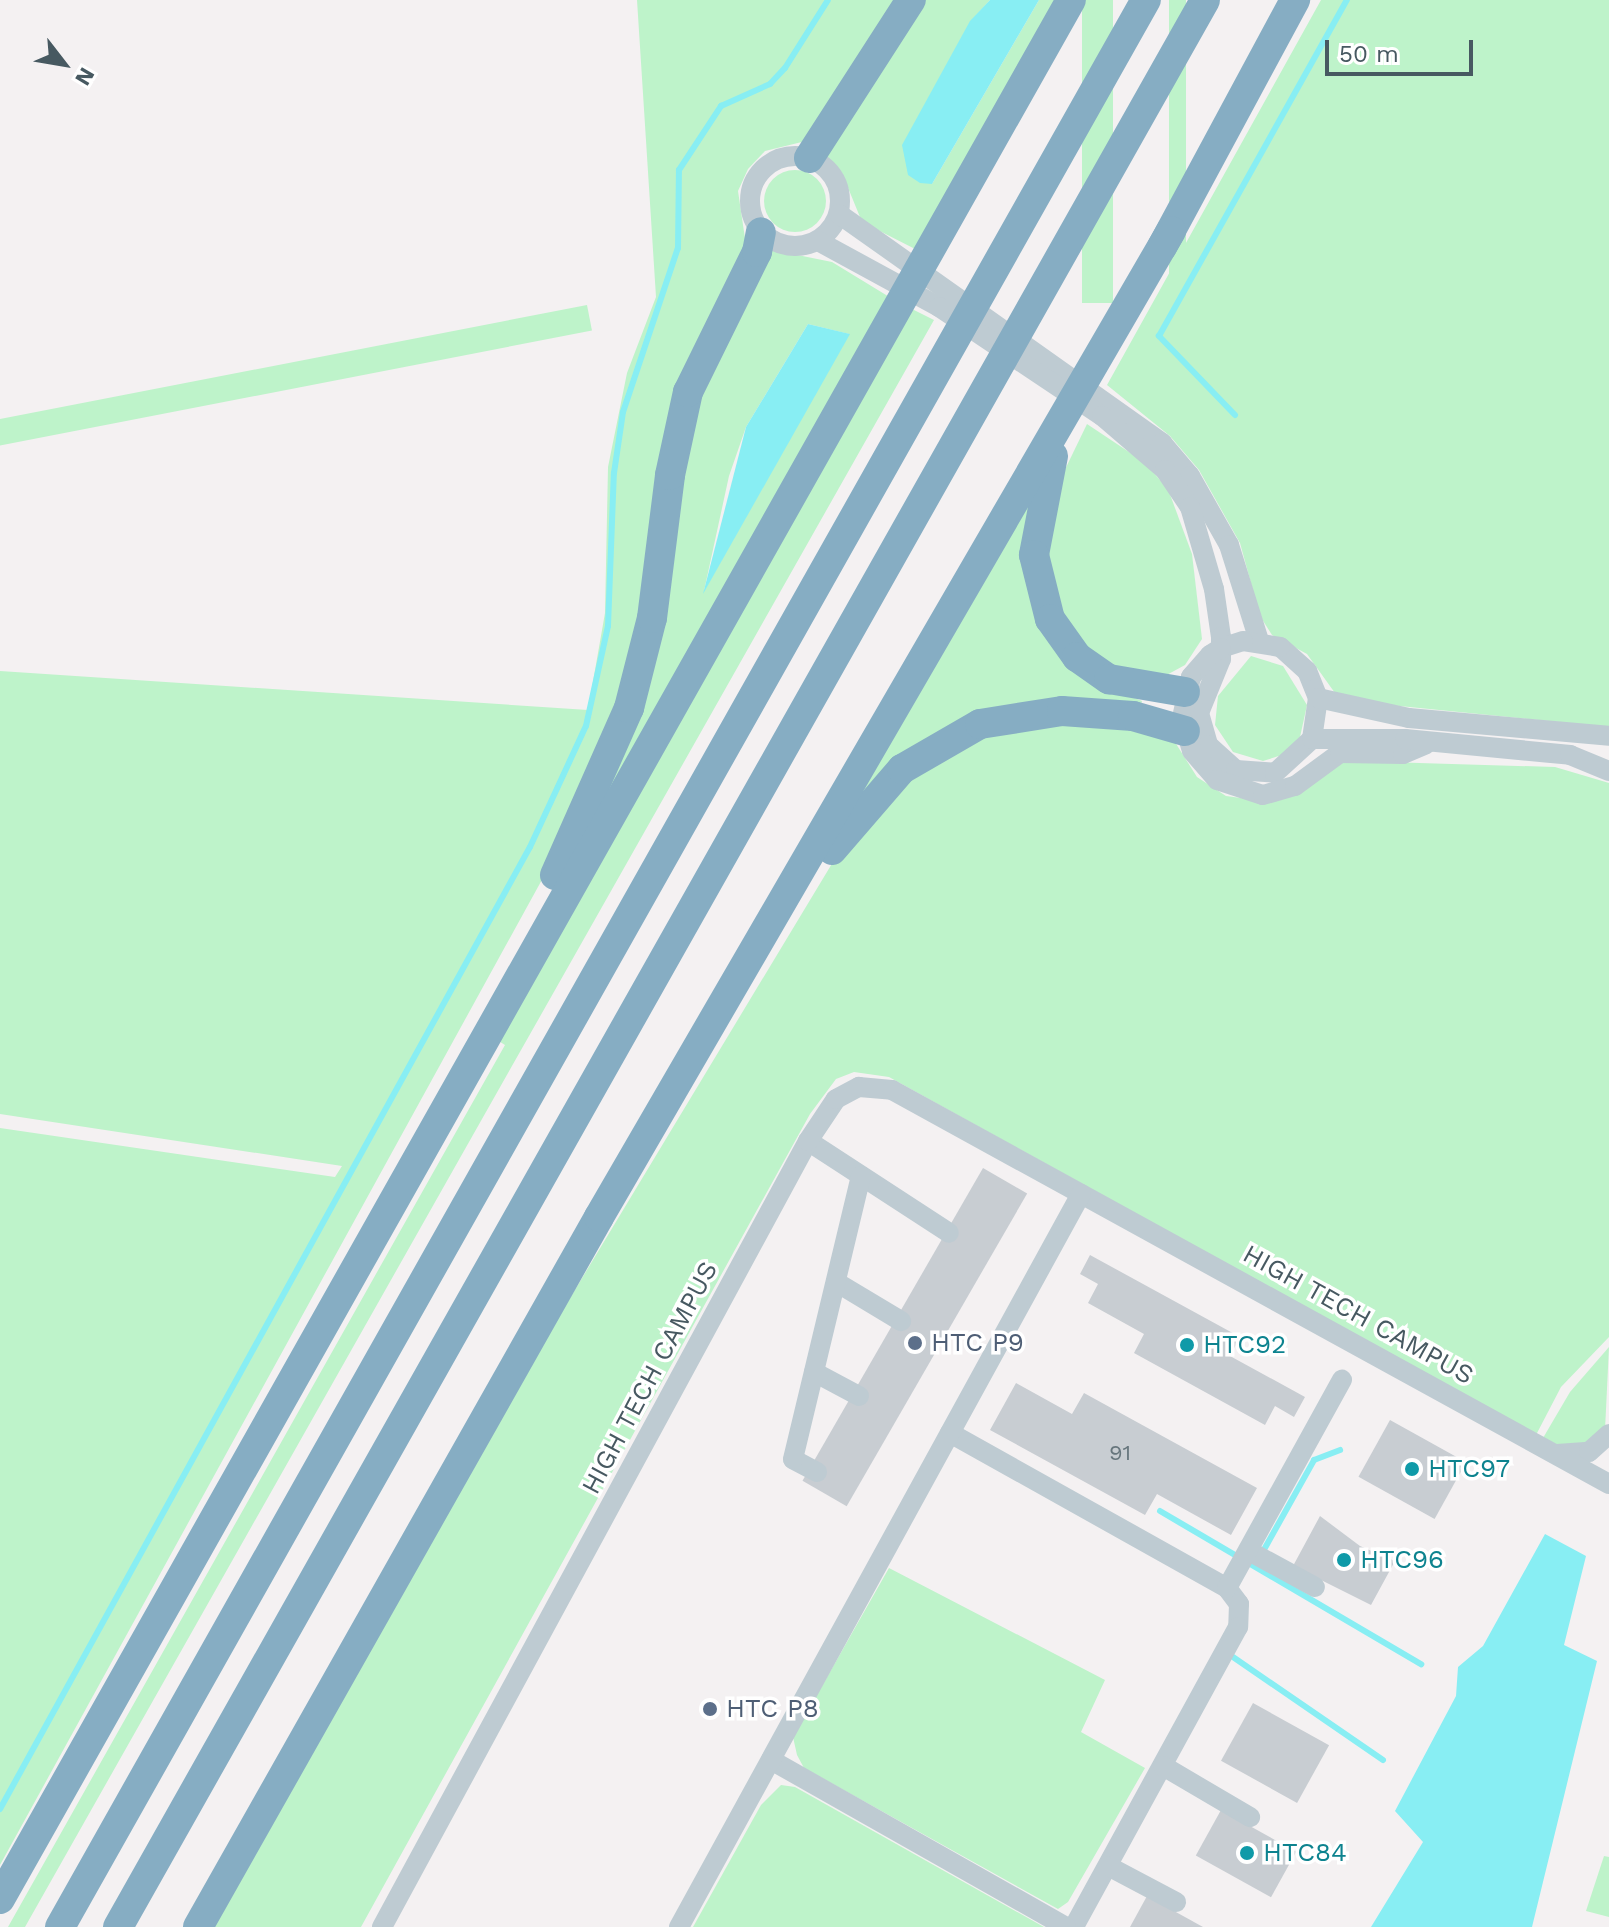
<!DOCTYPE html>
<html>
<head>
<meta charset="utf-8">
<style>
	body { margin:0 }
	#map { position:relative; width:1609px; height:1927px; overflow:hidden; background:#f4f1f2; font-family:"Work Sans",sans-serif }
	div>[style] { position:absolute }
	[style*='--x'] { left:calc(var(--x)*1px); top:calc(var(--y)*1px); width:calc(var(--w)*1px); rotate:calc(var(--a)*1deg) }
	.green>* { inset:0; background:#bef3ca; transform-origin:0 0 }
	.round { border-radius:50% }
	.water>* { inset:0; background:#88eef3 }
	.stream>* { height:6px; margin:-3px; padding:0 3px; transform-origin:3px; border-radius:3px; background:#88eef3 }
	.building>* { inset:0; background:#c8cdd2; transform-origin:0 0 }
	.minor>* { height:20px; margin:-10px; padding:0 10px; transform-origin:10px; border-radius:10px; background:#becbd2 }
	.minor>.ring { margin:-10px; padding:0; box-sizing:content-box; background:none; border:20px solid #becbd2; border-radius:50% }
	.highway>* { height:30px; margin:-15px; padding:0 15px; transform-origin:15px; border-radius:15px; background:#86adc3 }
	.dots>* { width:22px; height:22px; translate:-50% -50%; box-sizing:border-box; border:4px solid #fff; border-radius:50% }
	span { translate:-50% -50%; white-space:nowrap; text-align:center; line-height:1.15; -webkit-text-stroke:7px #fff; paint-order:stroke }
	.number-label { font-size:22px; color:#67767d }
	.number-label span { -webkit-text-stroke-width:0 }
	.street-label { font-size:26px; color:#475961 }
	.service-label { font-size:26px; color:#4e5e75 }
	.left { translate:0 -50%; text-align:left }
	.culture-label { font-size:26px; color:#0d838f }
	.north { position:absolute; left:24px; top:24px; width:80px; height:80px; -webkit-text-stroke:6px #fff; paint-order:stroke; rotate:121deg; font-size:22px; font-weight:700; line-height:32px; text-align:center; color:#475961 }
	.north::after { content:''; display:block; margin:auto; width:28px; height:36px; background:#475961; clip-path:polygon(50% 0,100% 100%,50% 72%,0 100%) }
	.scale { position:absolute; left:1325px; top:40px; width:148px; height:36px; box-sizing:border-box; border:4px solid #475961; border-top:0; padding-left:10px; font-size:24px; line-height:28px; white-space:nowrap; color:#475961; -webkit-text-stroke:6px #fff; paint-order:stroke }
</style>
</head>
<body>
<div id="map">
	<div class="green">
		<i style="clip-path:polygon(637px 0,899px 0,810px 140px,765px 151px,748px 169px,738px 191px,747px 252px,711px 319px,620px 706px,566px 836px,0 1865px,0 1128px,335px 1177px,342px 1166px,0 1114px,0 671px,588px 710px,605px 613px,608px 467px,627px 373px,656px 297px)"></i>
		<i style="clip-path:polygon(921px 0,990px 0,970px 22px,932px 184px,1039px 0,1057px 0,917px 250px,862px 222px,842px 173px,824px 154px)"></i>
		<i style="left:1082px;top:0;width:31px;height:303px"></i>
		<i style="left:1169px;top:0;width:17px;height:352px"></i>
		<i style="clip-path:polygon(1321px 0,1609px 0,1609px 727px,1340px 700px,1307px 654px,1272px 635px,1260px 616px,1240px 543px,1199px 470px,1170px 436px,1107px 385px)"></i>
		<i class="round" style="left:764px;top:170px;width:62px;height:62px"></i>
		<i style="clip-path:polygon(evenodd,768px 249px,832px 262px,891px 298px,566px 867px,614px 770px,696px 394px,768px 249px,808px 324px,849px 334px,704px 591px,729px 476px,746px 427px,808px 324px)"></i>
		<i style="left:587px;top:305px;width:26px;height:661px;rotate:79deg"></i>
		<i style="clip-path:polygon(910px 308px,934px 320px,25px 1927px,8px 1927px,505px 1045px,497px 1040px)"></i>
		<i style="clip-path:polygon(1087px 424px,1144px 462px,1168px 489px,1192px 554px,1202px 639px,1185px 665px,1163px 677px,1112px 671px,1065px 627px,1045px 576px,1058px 484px)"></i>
		<i style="clip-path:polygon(1054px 431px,1026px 556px,1105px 686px,1142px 701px,1140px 709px,1024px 706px,826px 837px)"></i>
		<i style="clip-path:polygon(1251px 656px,1283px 666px,1307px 705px,1300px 737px,1285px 754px,1263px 761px,1233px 752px,1215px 725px,1218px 696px)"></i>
		<i style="clip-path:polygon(1061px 717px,1173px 739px,1197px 777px,1226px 796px,1263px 801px,1335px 764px,1352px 761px,1555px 767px,1609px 783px,1609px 1337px,1561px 1387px,1536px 1435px,889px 1077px,854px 1072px,836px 1079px,810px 1114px,361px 1927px,211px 1927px,488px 1434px,842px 847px,877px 801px,981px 729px)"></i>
		<i style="clip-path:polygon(1609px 1347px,1605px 1430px,1585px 1443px,1558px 1445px,1543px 1438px,1570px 1392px)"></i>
		<i style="clip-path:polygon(889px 1568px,1105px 1680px,1081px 1732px,1145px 1768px,1068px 1902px,1058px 1909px,804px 1768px,797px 1755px,793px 1737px)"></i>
		<i style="clip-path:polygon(781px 1785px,795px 1787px,1044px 1927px,693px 1927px,761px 1805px)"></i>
		<i style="clip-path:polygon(1604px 1856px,1609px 1857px,1609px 1917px,1586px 1911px)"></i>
	</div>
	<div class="water">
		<i style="clip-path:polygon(990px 0,1039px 0,932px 184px,920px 183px,908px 175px,902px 145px,970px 21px)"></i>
		<i style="clip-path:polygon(808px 324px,850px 334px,703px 594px,746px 427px)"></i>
		<i style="clip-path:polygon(1545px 1534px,1586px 1556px,1564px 1645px,1597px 1661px,1532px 1927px,1371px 1927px,1423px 1842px,1395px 1811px,1456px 1696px,1458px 1667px,1483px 1646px)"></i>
	</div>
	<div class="stream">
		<i style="--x:1235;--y:415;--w:110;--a:-133.9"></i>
		<i style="--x:1159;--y:336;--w:385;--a:-60.8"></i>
		<i style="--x:1160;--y:1511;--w:303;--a:30.4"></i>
		<i style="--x:1261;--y:1555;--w:109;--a:-60.8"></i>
		<i style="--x:1314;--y:1460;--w:28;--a:-21"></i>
		<i style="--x:1233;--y:1657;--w:182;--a:34.5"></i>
		<i style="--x:0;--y:1809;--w:1098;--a:-61.15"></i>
		<i style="--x:530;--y:847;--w:133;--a:-65.2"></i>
		<i style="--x:586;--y:726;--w:102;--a:-77.6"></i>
		<i style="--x:608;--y:626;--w:153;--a:-87.8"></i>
		<i style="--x:614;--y:473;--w:62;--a:-81.6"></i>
		<i style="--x:623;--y:412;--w:173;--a:-71.5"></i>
		<i style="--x:678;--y:248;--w:78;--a:-89.3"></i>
		<i style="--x:679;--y:170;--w:77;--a:-56.7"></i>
		<i style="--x:721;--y:106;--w:54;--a:-24.2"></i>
		<i style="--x:770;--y:84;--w:22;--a:-47"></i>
		<i style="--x:785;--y:68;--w:80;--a:-57.7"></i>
	</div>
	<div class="building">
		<i style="left:983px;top:1168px;width:51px;height:361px;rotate:30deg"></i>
		<i style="clip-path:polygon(1090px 1255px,1240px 1337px,1230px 1356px,1305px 1397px,1294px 1417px,1275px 1406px,1265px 1425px,1134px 1353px,1144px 1334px,1088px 1303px,1098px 1284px,1080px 1274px)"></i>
		<i style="clip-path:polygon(1016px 1383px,1072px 1414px,1084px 1393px,1257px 1488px,1231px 1535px,1157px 1494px,1145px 1515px,990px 1430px)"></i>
		<i style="left:1390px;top:1420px;width:87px;height:65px;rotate:29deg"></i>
		<i style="clip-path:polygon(1320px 1516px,1360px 1546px,1395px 1561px,1371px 1605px,1293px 1566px)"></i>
		<i style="left:1253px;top:1703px;width:87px;height:66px;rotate:29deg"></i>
		<i style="left:1221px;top:1810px;width:86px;height:52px;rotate:29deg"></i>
		<i style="clip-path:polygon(1147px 1896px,1203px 1927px,1130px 1927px)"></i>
	</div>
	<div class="minor">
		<i class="ring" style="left:750px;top:156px;width:70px;height:70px"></i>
		<i style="--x:839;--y:214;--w:396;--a:35.3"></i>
		<i style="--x:1162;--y:443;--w:43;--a:49.7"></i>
		<i style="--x:1190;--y:476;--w:79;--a:60.5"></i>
		<i style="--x:1229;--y:545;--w:101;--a:72.6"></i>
		<i style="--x:818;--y:241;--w:138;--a:28.6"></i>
		<i style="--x:939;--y:307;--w:196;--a:33.8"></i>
		<i style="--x:1102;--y:416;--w:83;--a:40.6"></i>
		<i style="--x:1165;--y:470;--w:45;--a:56"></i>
		<i style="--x:1190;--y:507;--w:85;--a:73.7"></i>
		<i style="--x:1214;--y:589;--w:49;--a:81.7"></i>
		<i style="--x:1221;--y:637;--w:22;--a:90"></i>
		<i style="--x:1221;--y:659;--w:58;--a:112.2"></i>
		<i style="--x:1199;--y:713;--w:33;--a:74"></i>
		<i style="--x:1208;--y:745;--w:38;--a:42"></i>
		<i style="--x:1236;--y:770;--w:39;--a:4"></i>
		<i style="--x:1275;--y:773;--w:50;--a:-42.6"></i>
		<i style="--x:1312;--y:739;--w:41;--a:-81.7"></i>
		<i style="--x:1318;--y:698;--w:29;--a:-112"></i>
		<i style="--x:1307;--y:671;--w:36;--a:-138"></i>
		<i style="--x:1280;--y:647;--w:37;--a:-171"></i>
		<i style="--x:1243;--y:641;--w:23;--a:162"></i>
		<i style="--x:1221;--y:648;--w:13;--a:148"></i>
		<i style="--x:1210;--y:655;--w:29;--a:131"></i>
		<i style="--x:1191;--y:677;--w:42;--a:102.4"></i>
		<i style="--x:1182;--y:718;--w:34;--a:73"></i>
		<i style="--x:1192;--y:751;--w:38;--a:49"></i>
		<i style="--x:1217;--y:780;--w:48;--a:18.1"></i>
		<i style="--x:1263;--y:795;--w:33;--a:-16"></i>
		<i style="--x:1295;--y:786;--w:56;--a:-36.3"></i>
		<i style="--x:1340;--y:753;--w:63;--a:0.9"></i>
		<i style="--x:1403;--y:754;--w:25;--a:-23"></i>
		<i style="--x:1318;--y:698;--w:93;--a:12.4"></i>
		<i style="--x:1409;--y:718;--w:201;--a:5.1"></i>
		<i style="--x:1312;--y:739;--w:93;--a:0"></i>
		<i style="--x:1405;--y:739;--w:166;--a:5.5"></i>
		<i style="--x:1570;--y:755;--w:42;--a:22.3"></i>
		<i style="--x:808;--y:1141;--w:168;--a:33.1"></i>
		<i style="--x:836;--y:1282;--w:76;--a:31"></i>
		<i style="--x:814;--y:1372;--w:51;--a:28.1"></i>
		<i style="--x:950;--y:1433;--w:317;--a:29.2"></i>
		<i style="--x:1227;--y:1588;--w:20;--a:53"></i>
		<i style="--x:1239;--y:1604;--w:23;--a:92"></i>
		<i style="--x:1238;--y:1627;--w:342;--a:118.7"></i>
		<i style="--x:1557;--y:1454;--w:32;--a:-4"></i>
		<i style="--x:1589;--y:1452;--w:27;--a:-42"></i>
		<i style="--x:817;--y:1472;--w:27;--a:-152"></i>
		<i style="--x:793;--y:1459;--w:291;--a:-76.5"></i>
		<i style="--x:1249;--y:1551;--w:75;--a:28.6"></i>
		<i style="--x:1227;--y:1588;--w:238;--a:-61.1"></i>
		<i style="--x:771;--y:1760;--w:339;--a:29.5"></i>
		<i style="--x:1163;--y:1766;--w:101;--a:30.4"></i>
		<i style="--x:1108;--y:1866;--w:77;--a:27.9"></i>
		<i style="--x:382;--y:1927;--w:894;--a:-61.54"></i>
		<i style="--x:808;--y:1141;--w:50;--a:-56.3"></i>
		<i style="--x:836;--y:1099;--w:26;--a:-28"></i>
		<i style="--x:859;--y:1087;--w:33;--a:5"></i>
		<i style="--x:892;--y:1090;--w:818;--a:28.79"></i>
		<i style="--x:679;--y:1927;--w:836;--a:-61.26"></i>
	</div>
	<div class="highway">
		<i style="--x:809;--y:158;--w:188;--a:-57.2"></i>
		<i style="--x:1162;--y:247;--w:281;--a:-61.7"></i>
		<i style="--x:1053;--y:456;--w:101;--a:100.9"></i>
		<i style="--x:1034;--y:555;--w:66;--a:76"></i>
		<i style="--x:1050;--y:619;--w:47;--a:54.6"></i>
		<i style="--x:1077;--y:657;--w:39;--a:35"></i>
		<i style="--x:1109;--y:679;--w:77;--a:9.7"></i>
		<i style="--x:832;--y:850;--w:107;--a:-49.2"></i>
		<i style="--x:902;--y:769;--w:90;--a:-30"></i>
		<i style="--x:980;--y:724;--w:83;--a:-9"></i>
		<i style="--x:1062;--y:711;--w:71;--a:4"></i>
		<i style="--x:1133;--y:716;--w:54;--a:16.1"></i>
		<i style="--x:555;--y:875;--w:183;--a:-66.1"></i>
		<i style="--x:629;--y:708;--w:93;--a:-75.7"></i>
		<i style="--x:652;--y:618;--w:144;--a:-82.8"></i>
		<i style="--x:670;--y:475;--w:85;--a:-77.8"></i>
		<i style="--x:688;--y:392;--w:156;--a:-63.8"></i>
		<i style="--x:757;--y:252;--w:20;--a:-79"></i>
		<i style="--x:0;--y:1899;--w:2180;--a:-60.58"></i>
		<i style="--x:60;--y:1927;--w:2212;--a:-60.6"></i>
		<i style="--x:118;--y:1927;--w:2212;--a:-60.57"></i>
		<i style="--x:198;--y:1927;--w:815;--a:-60.54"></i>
		<i style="--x:599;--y:1217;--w:1140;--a:-59.88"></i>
	</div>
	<div class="dots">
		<i style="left:915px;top:1343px;background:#5c6f8a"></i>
		<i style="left:1187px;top:1345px;background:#0f9aa8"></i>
		<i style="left:1412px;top:1469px;background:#0f9aa8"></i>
		<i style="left:1344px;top:1560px;background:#0f9aa8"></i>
		<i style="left:710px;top:1709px;background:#5c6f8a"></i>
		<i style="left:1247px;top:1853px;background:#0f9aa8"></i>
	</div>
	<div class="number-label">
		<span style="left:1120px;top:1453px">91</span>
	</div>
	<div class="street-label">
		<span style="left:1358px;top:1315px;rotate:29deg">HIGH TECH CAMPUS</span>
		<span style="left:650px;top:1378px;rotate:-62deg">HIGH TECH CAMPUS</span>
	</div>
	<div class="service-label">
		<span class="left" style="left:931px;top:1343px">HTC P9</span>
		<span class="left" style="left:726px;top:1709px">HTC P8</span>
	</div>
	<div class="culture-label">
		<span class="left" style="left:1203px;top:1345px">HTC92</span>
		<span class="left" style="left:1428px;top:1469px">HTC97</span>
		<span class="left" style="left:1360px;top:1560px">HTC96</span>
		<span class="left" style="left:1263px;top:1853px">HTC84</span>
	</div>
	<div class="north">N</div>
	<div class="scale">50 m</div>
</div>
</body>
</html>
